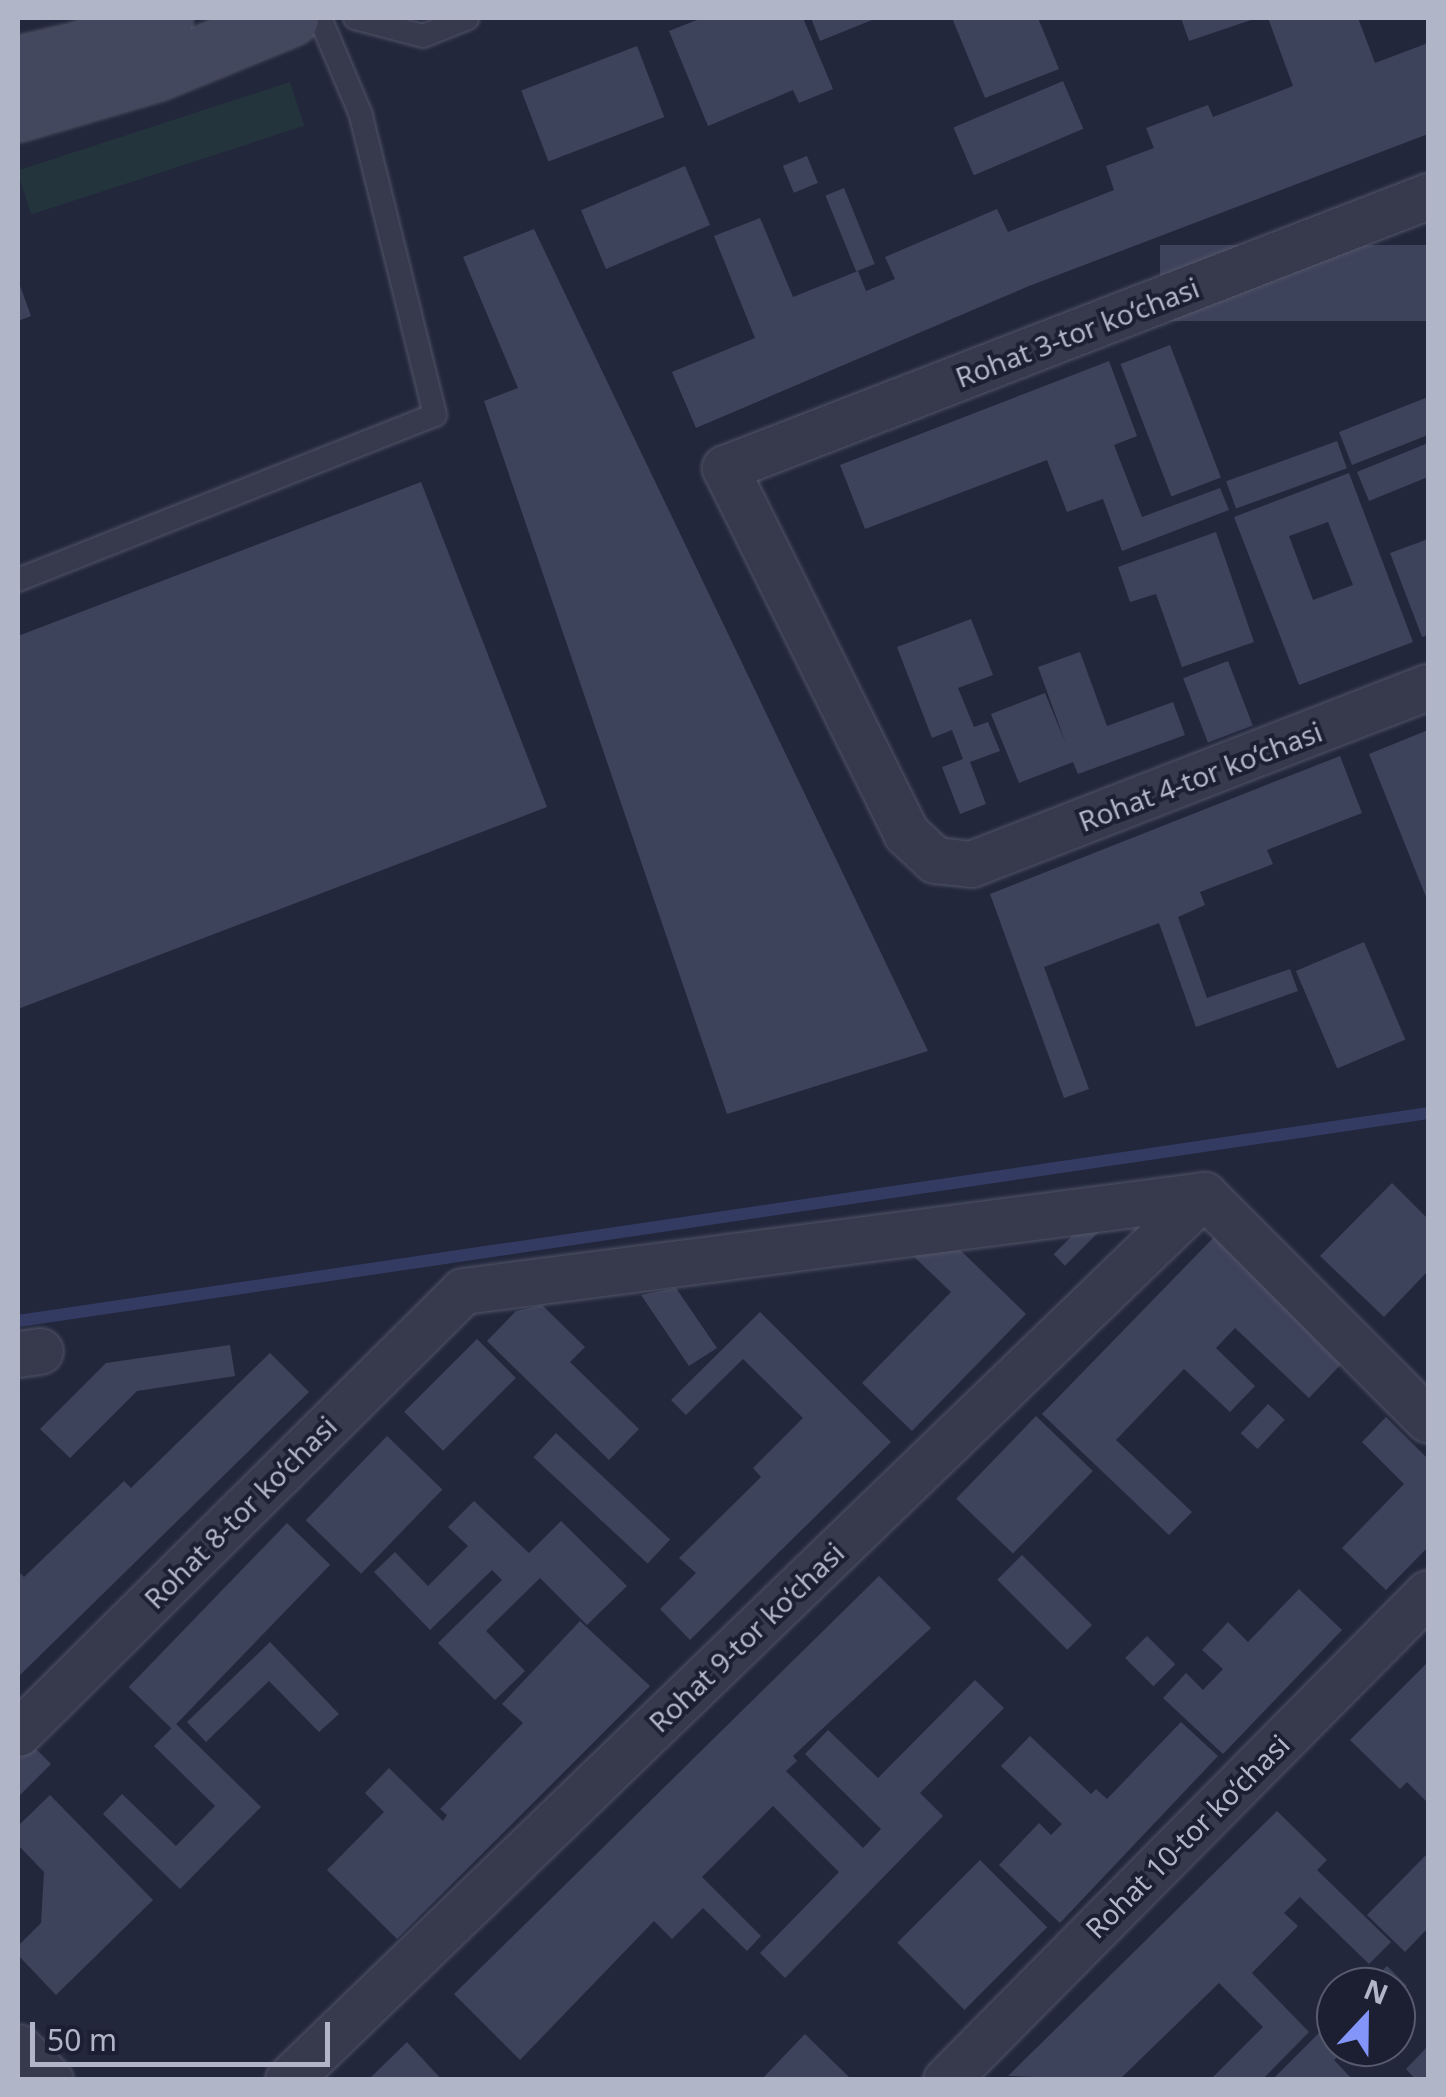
<!DOCTYPE html>
<html>
<head>
<meta charset="utf-8">
<style>
	body { margin:0 }
	#map { position:relative; width:1446px; height:2097px; overflow:hidden; background:#22273c; font-family:"Noto Sans",sans-serif }
	div>[style] { position:absolute }
	[style*='--x'] { left:calc(var(--x)*1px); top:calc(var(--y)*1px); width:calc(var(--w)*1px); rotate:calc(var(--a)*1deg) }
	.green>* { inset:0; background:#24343d; transform-origin:0 0 }
	.stream>* { height:12px; margin:-6px; padding:0 6px; transform-origin:6px; border-radius:6px; background:#333b62 }
	.building>* { inset:0; background:#3e435c; transform-origin:0 0 }
	.roads { filter:drop-shadow(0 0 2px #515567) drop-shadow(0 0 2px #515567) }
	.lane>* { height:22px; margin:-11px; padding:0 11px; transform-origin:11px; border-radius:11px; background:#363a4c }
	.street>* { height:45px; margin:-22.5px; padding:0 22.5px; transform-origin:22.5px; border-radius:22.5px; background:#363a4c }
	.secondary>* { height:55px; margin:-27.5px; padding:0 27.5px; transform-origin:27.5px; border-radius:27.5px; background:#44485f }
	span { translate:-50% -50%; white-space:nowrap; text-align:center; line-height:1.15; -webkit-text-stroke:8px #1b1f31; paint-order:stroke }
	.street-label { font-size:28px; color:#b1b5c8 }
	.frame { position:absolute; inset:0; border:20px solid #b1b5c8; pointer-events:none }
	.north { position:absolute; left:1316px; top:1967px; width:100px; height:100px; box-sizing:border-box; background:#1b1f31; border:2px solid #575b6d; border-radius:50%; rotate:22deg; font-size:28px; font-weight:700; line-height:40px; text-align:center; color:#b1b5c8 }
	.north::after { content:''; display:block; margin:auto; width:35px; height:45px; background:#8495fa; clip-path:polygon(50% 0,100% 100%,50% 72%,0 100%) }
	.scale { position:absolute; left:30px; top:2022px; width:300px; height:45px; box-sizing:border-box; border:5px solid #b1b5c8; border-top:0; padding-left:12px; font-size:30px; line-height:35px; white-space:nowrap; color:#b1b5c8; -webkit-text-stroke:8px #1b1f31; paint-order:stroke }
</style>
</head>
<body>
<div id="map">
	<div class="green">
		<i style="left:290px;top:82px;width:46px;height:287px;rotate:72deg"></i>
	</div>
	<div class="stream">
		<i style="--x:18;--y:1321;--w:1425;--a:-8.39"></i>
	</div>
	<div class="building">
		<i style="clip-path:polygon(702px 18px,803px 18px,833px 89px,799px 103px,793px 90px,708px 126px,669px 31px)"></i>
		<i style="clip-path:polygon(811px 18px,877px 18px,820px 41px)"></i>
		<i style="clip-path:polygon(952px 18px,1038px 18px,1059px 69px,985px 98px)"></i>
		<i style="clip-path:polygon(1181px 18px,1257px 18px,1189px 41px)"></i>
		<i style="clip-path:polygon(1268px 18px,1358px 18px,1375px 63px,1428px 43px,1428px 134px,1029px 286px,696px 428px,672px 372px,755px 338px,714px 236px,760px 218px,793px 297px,858px 271px,866px 291px,895px 279px,885px 257px,997px 209px,1008px 232px,1114px 190px,1106px 166px,1154px 148px,1146px 128px,1208px 105px,1213px 117px,1293px 86px)"></i>
		<i style="left:637px;top:46px;width:76px;height:124px;rotate:69deg"></i>
		<i style="left:1063px;top:81px;width:52px;height:119px;rotate:67deg"></i>
		<i style="left:807px;top:156px;width:29px;height:26px;rotate:68deg"></i>
		<i style="left:685px;top:166px;width:64px;height:113px;rotate:67deg"></i>
		<i style="left:844px;top:188px;width:82px;height:20px;rotate:68deg"></i>
		<i style="clip-path:polygon(534px 229px,928px 1051px,727px 1114px,484px 401px,518px 388px,463px 257px)"></i>
		<i style="left:1428px;top:245px;width:76px;height:268px;rotate:90deg"></i>
		<i style="clip-path:polygon(18px 280px,31px 316px,18px 321px)"></i>
		<i style="left:1170px;top:345px;width:142px;height:53px;rotate:69deg"></i>
		<i style="clip-path:polygon(1109px 361px,1137px 436px,1114px 445px,1142px 517px,1220px 488px,1229px 510px,1122px 551px,1103px 499px,1067px 512px,1047px 460px,865px 529px,840px 465px)"></i>
		<i style="clip-path:polygon(1428px 397px,1428px 435px,1352px 465px,1339px 432px)"></i>
		<i style="left:1337px;top:441px;width:29px;height:118px;rotate:70deg"></i>
		<i style="clip-path:polygon(1428px 443px,1428px 477px,1369px 501px,1357px 472px)"></i>
		<i style="clip-path:polygon(evenodd,1349px 473px,1413px 642px,1299px 685px,1234px 517px,1349px 473px,1328px 522px,1353px 585px,1313px 600px,1289px 536px,1328px 522px)"></i>
		<i style="clip-path:polygon(421px 482px,547px 807px,18px 1009px,18px 636px)"></i>
		<i style="clip-path:polygon(1216px 532px,1254px 642px,1182px 667px,1156px 594px,1130px 602px,1118px 567px)"></i>
		<i style="clip-path:polygon(1428px 539px,1428px 635px,1422px 637px,1390px 553px)"></i>
		<i style="clip-path:polygon(971px 619px,993px 675px,958px 688px,974px 727px,988px 722px,1000px 751px,970px 762px,986px 804px,960px 814px,942px 767px,963px 759px,952px 730px,932px 738px,897px 647px)"></i>
		<i style="clip-path:polygon(1080px 652px,1107px 726px,1173px 702px,1185px 735px,1078px 774px,1073px 762px,1019px 783px,991px 714px,1045px 693px,1066px 744px,1038px 667px)"></i>
		<i style="left:1228px;top:661px;width:69px;height:48px;rotate:69deg"></i>
		<i style="clip-path:polygon(1428px 730px,1428px 902px,1369px 754px)"></i>
		<i style="clip-path:polygon(1340px 756px,1362px 813px,1267px 850px,1273px 864px,1200px 892px,1205px 905px,1178px 917px,1207px 998px,1290px 969px,1298px 991px,1196px 1027px,1159px 923px,1044px 967px,1089px 1089px,1064px 1098px,990px 894px)"></i>
		<i style="left:1364px;top:942px;width:106px;height:74px;rotate:67deg"></i>
		<i style="clip-path:polygon(1392px 1183px,1428px 1219px,1428px 1271px,1384px 1317px,1320px 1256px)"></i>
		<i style="left:1089px;top:1219px;width:16px;height:50px;rotate:45deg"></i>
		<i style="clip-path:polygon(1215px 1236px,1345px 1360px,1309px 1398px,1235px 1328px,1216px 1348px,1255px 1386px,1230px 1412px,1184px 1369px,1116px 1440px,1192px 1512px,1169px 1535px,1042px 1414px)"></i>
		<i style="clip-path:polygon(952px 1242px,1026px 1314px,912px 1431px,862px 1383px,951px 1292px,908px 1251px)"></i>
		<i style="clip-path:polygon(676px 1288px,717px 1348px,689px 1366px,641px 1295px)"></i>
		<i style="clip-path:polygon(542px 1305px,585px 1347px,570px 1362px,639px 1429px,609px 1460px,487px 1341px,516px 1311px)"></i>
		<i style="clip-path:polygon(760px 1312px,891px 1442px,690px 1640px,660px 1609px,696px 1573px,679px 1558px,761px 1477px,753px 1468px,803px 1418px,743px 1359px,686px 1415px,671px 1400px)"></i>
		<i style="left:477px;top:1339px;width:55px;height:103px;rotate:45deg"></i>
		<i style="clip-path:polygon(230px 1345px,235px 1376px,137px 1391px,70px 1458px,40px 1429px,106px 1363px)"></i>
		<i style="clip-path:polygon(270px 1353px,309px 1392px,18px 1677px,18px 1571px,24px 1577px,124px 1481px,131px 1488px)"></i>
		<i style="left:1268px;top:1404px;width:23px;height:40px;rotate:43deg"></i>
		<i style="left:1036px;top:1416px;width:79px;height:115px;rotate:44deg"></i>
		<i style="clip-path:polygon(1386px 1417px,1428px 1459px,1428px 1547px,1386px 1590px,1342px 1548px,1404px 1484px,1362px 1442px)"></i>
		<i style="left:556px;top:1433px;width:156px;height:33px;rotate:43deg"></i>
		<i style="left:387px;top:1436px;width:77px;height:117px;rotate:44deg"></i>
		<i style="clip-path:polygon(474px 1501px,529px 1553px,561px 1521px,627px 1586px,587px 1625px,540px 1578px,486px 1631px,525px 1671px,495px 1700px,438px 1643px,502px 1580px,492px 1570px,430px 1630px,374px 1572px,395px 1552px,428px 1586px,468px 1546px,448px 1527px)"></i>
		<i style="left:287px;top:1523px;width:60px;height:228px;rotate:44deg"></i>
		<i style="left:1022px;top:1555px;width:99px;height:35px;rotate:45deg"></i>
		<i style="clip-path:polygon(879px 1576px,931px 1628px,793px 1756px,797px 1761px,786px 1771px,863px 1848px,881px 1829px,805px 1754px,828px 1730px,878px 1778px,975px 1680px,1004px 1708px,920px 1793px,943px 1816px,785px 1978px,760px 1953px,839px 1872px,773px 1806px,702px 1877px,761px 1936px,747px 1951px,703px 1908px,672px 1939px,654px 1921px,520px 2060px,454px 1994px)"></i>
		<i style="clip-path:polygon(1299px 1589px,1342px 1630px,1223px 1754px,1163px 1698px,1186px 1673px,1203px 1690px,1223px 1669px,1202px 1650px,1228px 1622px,1248px 1642px)"></i>
		<i style="clip-path:polygon(580px 1621px,650px 1686px,397px 1939px,327px 1870px,384px 1812px,365px 1793px,389px 1768px,443px 1821px,447px 1815px,440px 1809px,523px 1723px,502px 1704px)"></i>
		<i style="left:1147px;top:1636px;width:40px;height:31px;rotate:45deg"></i>
		<i style="clip-path:polygon(270px 1642px,339px 1714px,319px 1732px,269px 1681px,206px 1742px,187px 1722px)"></i>
		<i style="clip-path:polygon(1428px 1662px,1427px 1763px,1428px 1803px,1407px 1782px,1400px 1789px,1350px 1740px)"></i>
		<i style="clip-path:polygon(1181px 1722px,1218px 1756px,1060px 1923px,999px 1865px,1039px 1823px,1051px 1835px,1062px 1824px,1001px 1766px,1030px 1736px,1091px 1794px,1096px 1789px,1107px 1799px)"></i>
		<i style="clip-path:polygon(176px 1724px,261px 1807px,180px 1889px,103px 1814px,122px 1794px,176px 1846px,215px 1806px,154px 1746px)"></i>
		<i style="clip-path:polygon(31px 1744px,51px 1764px,18px 1797px,18px 1758px)"></i>
		<i style="clip-path:polygon(50px 1795px,153px 1900px,56px 1995px,18px 1955px,18px 1946px,41px 1923px,44px 1872px,18px 1845px,18px 1826px)"></i>
		<i style="clip-path:polygon(1277px 1811px,1327px 1860px,1317px 1870px,1391px 1942px,1369px 1964px,1300px 1897px,1284px 1913px,1298px 1926px,1252px 1973px,1309px 2032px,1262px 2080px,1210px 2080px,1263px 2027px,1219px 1983px,1119px 2080px,1008px 2076px)"></i>
		<i style="clip-path:polygon(1428px 1853px,1428px 1928px,1405px 1952px,1367px 1915px)"></i>
		<i style="left:980px;top:1860px;width:95px;height:117px;rotate:45deg"></i>
		<i style="clip-path:polygon(1387px 1966px,1407px 1986px,1396px 1997px,1396px 1987px,1366px 1987px)"></i>
		<i style="clip-path:polygon(1336px 2016px,1336px 2047px,1347px 2047px,1334px 2060px,1353px 2080px,1272px 2080px)"></i>
		<i style="clip-path:polygon(805px 2034px,852px 2080px,761px 2080px)"></i>
		<i style="clip-path:polygon(407px 2042px,442px 2080px,368px 2080px)"></i>
		<i style="clip-path:polygon(1428px 2046px,1428px 2080px,1416px 2080px,1406px 2069px)"></i>
	</div>
	<div class="roads">
		<div class="lane">
			<i style="--x:355;--y:18;--w:70;--a:14.8"></i>
			<i style="--x:423;--y:36;--w:48;--a:-21.8"></i>
			<i style="--x:18;--y:580;--w:448;--a:-21.6"></i>
			<i style="--x:435;--y:415;--w:309;--a:-103.9"></i>
			<i style="--x:361;--y:115;--w:105;--a:-112.9"></i>
		</div>
		<div class="street">
			<i style="--x:1428;--y:196;--w:754;--a:158.85"></i>
			<i style="--x:725;--y:468;--w:407;--a:63.6"></i>
			<i style="--x:906;--y:833;--w:40;--a:43"></i>
			<i style="--x:935;--y:860;--w:36;--a:6"></i>
			<i style="--x:971;--y:864;--w:490;--a:-21.2"></i>
			<i style="--x:1204;--y:1195;--w:317;--a:45.1"></i>
			<i style="--x:18;--y:1354;--w:22;--a:-8"></i>
			<i style="--x:18;--y:1733;--w:627;--a:-44.81"></i>
			<i style="--x:463;--y:1291;--w:747;--a:-7.38"></i>
			<i style="--x:18;--y:2047;--w:46;--a:45.9"></i>
			<i style="--x:288;--y:2080;--w:1274;--a:-44.01"></i>
			<i style="--x:946;--y:2080;--w:685;--a:-45.3"></i>
		</div>
		<div class="secondary">
			<i style="--x:18;--y:64;--w:62;--a:-13.1"></i>
			<i style="--x:78;--y:50;--w:92;--a:-20.4"></i>
			<i style="--x:18;--y:113;--w:143;--a:-16.3"></i>
			<i style="--x:155;--y:73;--w:146;--a:-22.2"></i>
		</div>
	</div>
	<div class="street-label">
		<span style="left:1077px;top:332px;rotate:-21deg">Rohat 3-tor ko‘chasi</span>
		<span style="left:1200px;top:776px;rotate:-21deg">Rohat 4-tor ko‘chasi</span>
		<span style="left:240px;top:1512px;rotate:-45deg">Rohat 8-tor ko‘chasi</span>
		<span style="left:746px;top:1637px;rotate:-44deg">Rohat 9-tor ko‘chasi</span>
		<span style="left:1187px;top:1836px;rotate:-45deg">Rohat 10-tor ko‘chasi</span>
	</div>
	<div class="frame"></div>
	<div class="north">N</div>
	<div class="scale">50 m</div>
</div>
</body>
</html>
